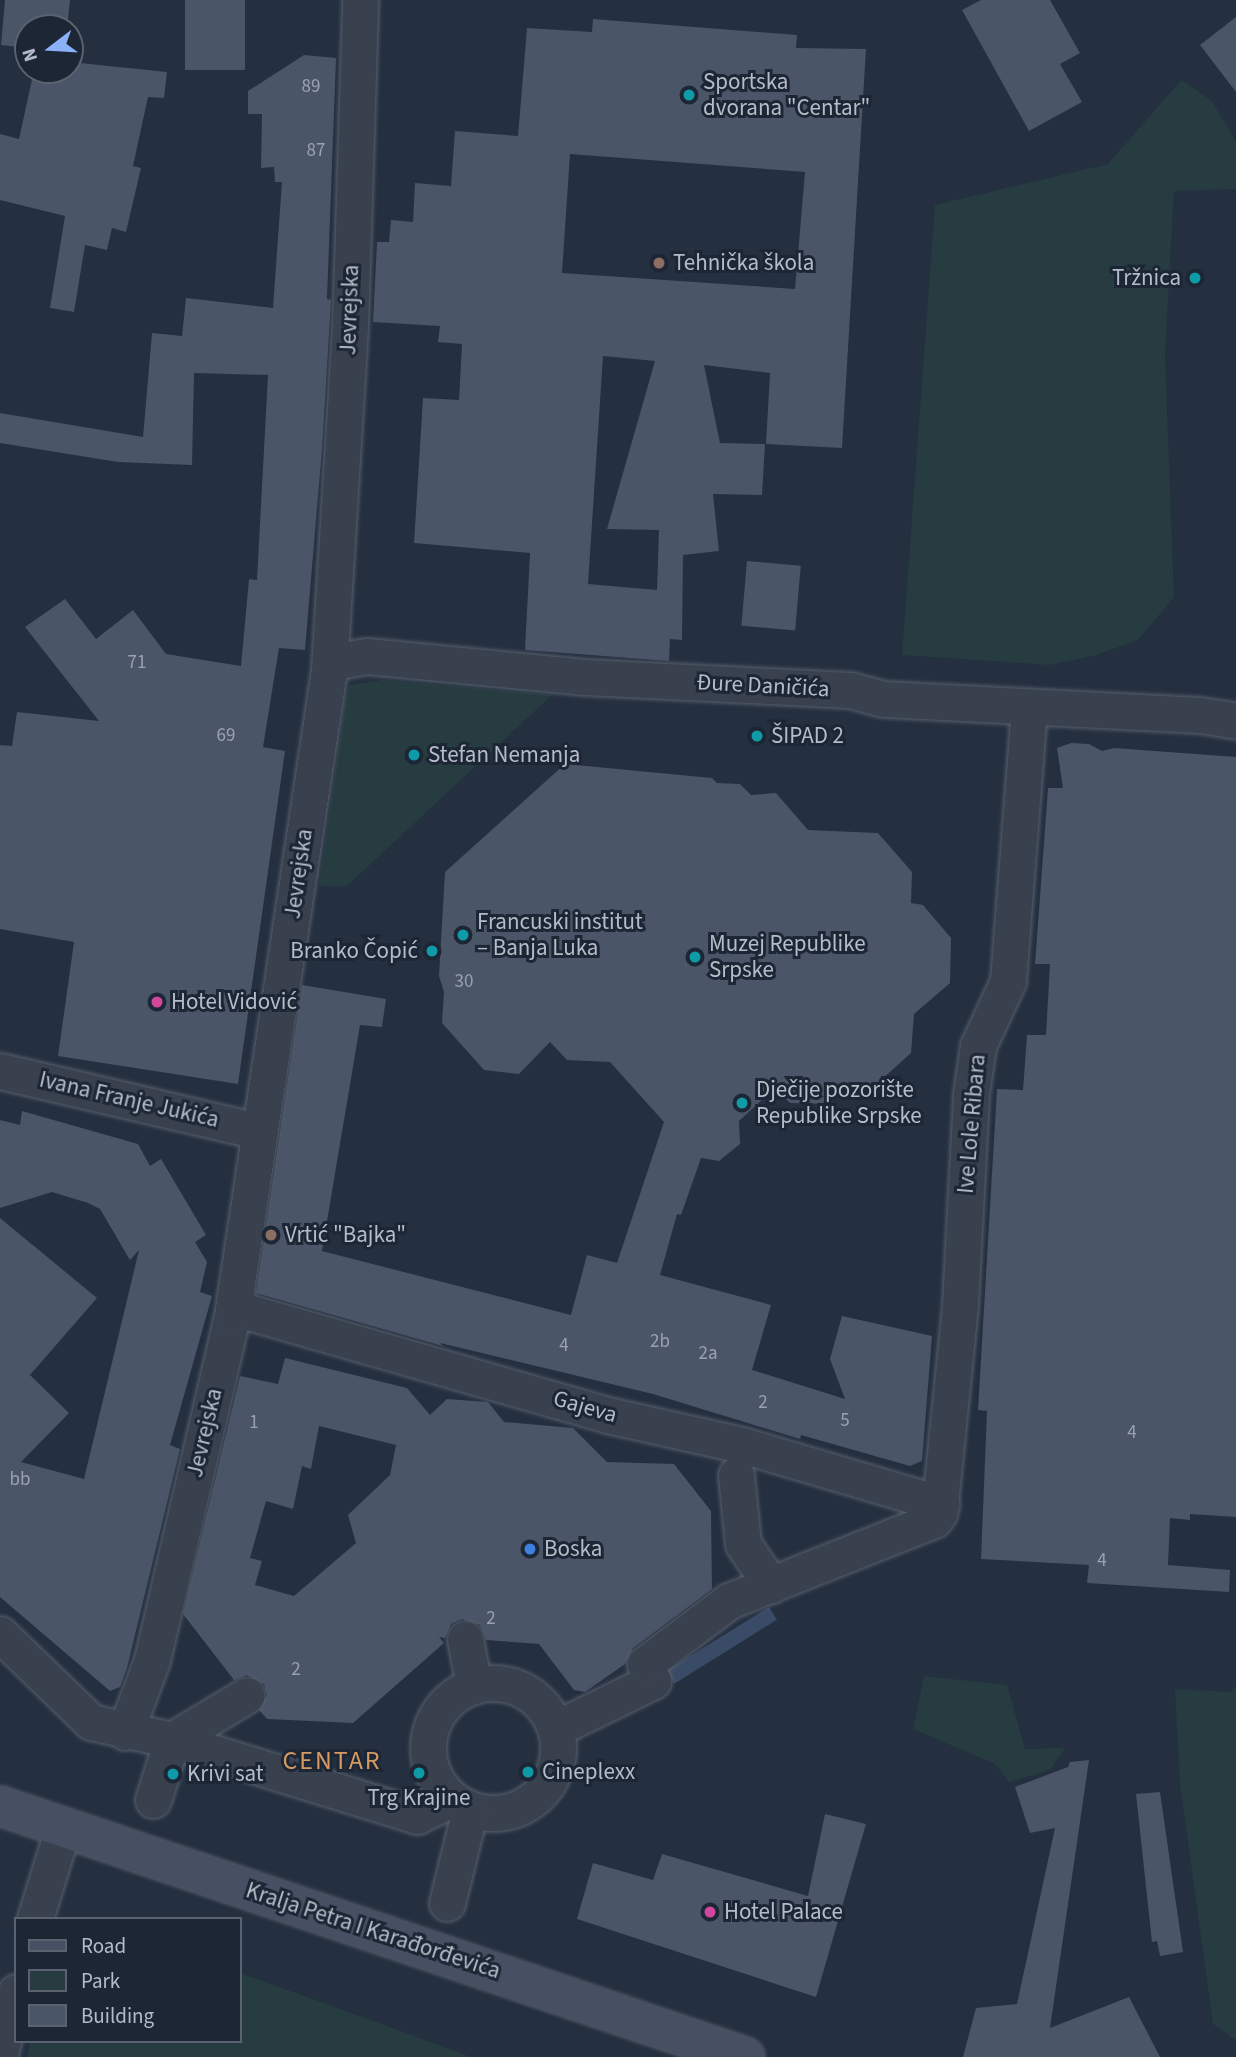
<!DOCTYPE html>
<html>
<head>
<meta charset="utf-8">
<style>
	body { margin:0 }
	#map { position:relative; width:1236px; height:2057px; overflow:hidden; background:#242f3f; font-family:"Source Sans 3",sans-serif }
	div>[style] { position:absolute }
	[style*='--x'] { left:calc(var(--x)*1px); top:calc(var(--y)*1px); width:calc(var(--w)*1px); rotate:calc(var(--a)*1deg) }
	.green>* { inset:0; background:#263c40 }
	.water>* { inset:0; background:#3a4b68; transform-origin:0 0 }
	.building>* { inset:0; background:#4a5568; transform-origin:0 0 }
	.roads { filter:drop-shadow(0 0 2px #565f6c) drop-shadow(0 0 2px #565f6c) }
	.street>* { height:35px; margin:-17.5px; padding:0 17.5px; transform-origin:17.5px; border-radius:17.5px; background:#39414f }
	.street>.ring { margin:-17.5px; padding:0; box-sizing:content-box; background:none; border:35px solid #39414f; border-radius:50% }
	.secondary>* { height:38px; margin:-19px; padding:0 19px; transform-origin:19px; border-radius:19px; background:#475062 }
	.dots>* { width:19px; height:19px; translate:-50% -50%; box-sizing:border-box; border:4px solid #1d2634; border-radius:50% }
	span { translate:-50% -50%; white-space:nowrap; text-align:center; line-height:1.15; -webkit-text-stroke:6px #1d2634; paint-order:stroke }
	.number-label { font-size:19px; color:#9aa2b1 }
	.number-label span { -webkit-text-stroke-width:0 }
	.poi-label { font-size:23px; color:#b5bcc9 }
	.left { translate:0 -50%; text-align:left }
	.right { translate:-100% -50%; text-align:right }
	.street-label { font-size:23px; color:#b5bcc9 }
	.quarter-label { font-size:26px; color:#d59a64; letter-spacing:2px }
	.legend { position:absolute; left:14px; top:1917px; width:228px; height:126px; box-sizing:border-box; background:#1d2634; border:2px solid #5a6270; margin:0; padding:9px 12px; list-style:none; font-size:21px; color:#b5bcc9 }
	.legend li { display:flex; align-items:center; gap:14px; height:35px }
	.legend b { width:35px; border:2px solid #5a6270 }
	.north { position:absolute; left:14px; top:14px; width:70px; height:70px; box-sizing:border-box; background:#1d2634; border:2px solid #5a6270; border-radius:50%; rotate:253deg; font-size:19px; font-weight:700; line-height:28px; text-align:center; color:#b5bcc9 }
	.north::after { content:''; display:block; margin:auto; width:24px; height:32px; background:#8bb1f8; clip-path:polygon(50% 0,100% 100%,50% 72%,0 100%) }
</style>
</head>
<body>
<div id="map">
	<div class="green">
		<i style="clip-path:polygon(1181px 80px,1211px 100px,1236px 141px,1236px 189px,1174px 191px,1165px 355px,1174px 597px,1138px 640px,1093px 656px,1050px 665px,902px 655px,935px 205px,1108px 164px)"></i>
		<i style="clip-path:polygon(383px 680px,552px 695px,346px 887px,319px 886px,346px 693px,350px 685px)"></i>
		<i style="clip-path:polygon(924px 1676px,1007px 1685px,1025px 1749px,1065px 1748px,1050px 1770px,1009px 1782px,995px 1764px,913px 1729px)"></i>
		<i style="clip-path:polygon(1236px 1685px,1236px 2039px,1234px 2039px,1213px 2024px,1180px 1784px,1175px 1689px,1231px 1692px)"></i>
		<i style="clip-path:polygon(240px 1973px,379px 2023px,471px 2057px,27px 2057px,31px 2041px,240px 2041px)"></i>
	</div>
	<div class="water">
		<i style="left:769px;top:1607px;width:15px;height:121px;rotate:58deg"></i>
	</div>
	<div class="building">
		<i style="clip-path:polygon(5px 0,70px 0,67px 28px,28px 28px,28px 48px,1px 45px)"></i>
		<i style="left:185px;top:0;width:60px;height:70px"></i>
		<i style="clip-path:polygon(981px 0,1050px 0,1080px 53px,1060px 64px,1082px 102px,1029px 131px,962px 10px)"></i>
		<i style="clip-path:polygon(1236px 17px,1236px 92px,1200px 45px)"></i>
		<i style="clip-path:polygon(evenodd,593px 19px,797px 35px,796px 48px,866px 49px,842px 448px,766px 444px,770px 373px,704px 365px,720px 443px,765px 444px,762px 495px,713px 494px,719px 551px,683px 555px,682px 640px,670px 639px,669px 661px,525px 650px,530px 553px,414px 543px,423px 398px,459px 400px,462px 344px,438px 342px,440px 326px,373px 322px,377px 242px,389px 242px,391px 220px,413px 222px,415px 183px,451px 186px,455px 131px,518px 136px,527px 28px,592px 32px,593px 19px,570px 154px,805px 172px,795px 289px,562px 273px,570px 154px,593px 19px,603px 356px,655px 361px,607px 529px,659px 530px,657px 590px,588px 584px,603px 356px)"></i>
		<i style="clip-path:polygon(304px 55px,336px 58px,327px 299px,331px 300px,322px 449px,305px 650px,279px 648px,263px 747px,285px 751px,238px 1084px,58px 1056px,74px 942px,0 929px,0 745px,12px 746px,17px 712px,99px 721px,25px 627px,65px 599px,96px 639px,133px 610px,166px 654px,241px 666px,249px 579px,257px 580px,268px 375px,194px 373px,192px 465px,118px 462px,0 443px,0 413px,143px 437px,152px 333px,182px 336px,186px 298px,273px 308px,282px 182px,275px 182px,274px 167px,261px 168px,262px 114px,248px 114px,248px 91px)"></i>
		<i style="clip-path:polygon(70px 62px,167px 72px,164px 98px,148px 97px,133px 166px,141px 168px,126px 232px,112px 228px,107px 250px,85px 245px,74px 312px,50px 308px,65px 216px,0 200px,0 134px,19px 139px,34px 70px,70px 70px)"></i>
		<i style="left:747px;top:561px;width:54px;height:65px;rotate:5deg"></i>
		<i style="clip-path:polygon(1071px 743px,1089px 744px,1102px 751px,1114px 748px,1236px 757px,1236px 1517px,1190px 1514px,1190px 1520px,1170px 1518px,1168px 1565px,1230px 1570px,1229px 1592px,1087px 1583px,1089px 1565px,981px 1559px,987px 1411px,978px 1410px,997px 1089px,1023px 1090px,1027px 1035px,1046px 1035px,1050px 964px,1035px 964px,1048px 788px,1063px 788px,1057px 748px)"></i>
		<i style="clip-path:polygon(565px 764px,712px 778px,717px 783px,740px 784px,751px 795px,776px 793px,808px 830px,878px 833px,912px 872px,911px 903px,923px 905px,951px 938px,950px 983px,914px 1014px,911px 1053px,870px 1090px,829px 1086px,828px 1104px,790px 1103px,775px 1088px,739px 1121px,740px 1144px,719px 1161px,701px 1158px,681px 1215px,677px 1214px,660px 1275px,771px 1305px,752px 1370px,845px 1399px,830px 1359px,842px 1316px,932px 1336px,922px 1461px,910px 1466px,801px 1435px,800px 1439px,653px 1394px,440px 1343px,443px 1346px,256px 1293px,302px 985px,386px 999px,382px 1027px,360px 1025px,322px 1251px,571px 1315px,587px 1255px,617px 1263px,664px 1122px,610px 1062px,567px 1060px,550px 1042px,519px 1074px,484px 1070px,442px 1023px,444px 992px,439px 976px,445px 872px)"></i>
		<i style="clip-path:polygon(22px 1111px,138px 1144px,150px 1166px,161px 1159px,206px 1235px,195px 1242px,207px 1262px,200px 1292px,212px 1296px,170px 1445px,180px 1449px,127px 1668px,120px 1687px,110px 1691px,0 1597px,0 1218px,97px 1298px,30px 1375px,69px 1413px,21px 1462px,84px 1479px,139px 1250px,130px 1260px,100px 1209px,88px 1203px,52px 1192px,0 1208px,0 1120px,20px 1125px)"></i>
		<i style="clip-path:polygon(evenodd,285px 1358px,407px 1388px,430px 1415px,447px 1399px,488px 1402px,504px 1422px,573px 1428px,607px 1462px,674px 1464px,711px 1511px,712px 1589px,633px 1648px,625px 1664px,585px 1692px,574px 1690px,539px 1644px,486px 1640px,480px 1625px,462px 1619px,451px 1624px,445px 1638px,439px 1637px,444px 1643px,353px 1723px,267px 1719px,259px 1710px,267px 1695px,264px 1684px,247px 1675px,234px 1680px,183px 1614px,240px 1376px,278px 1384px,285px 1358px,319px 1426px,396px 1445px,390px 1475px,348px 1515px,356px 1543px,294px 1596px,255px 1585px,262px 1561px,250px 1558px,266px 1501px,293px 1509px,302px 1466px,311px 1469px,319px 1426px)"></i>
		<i style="clip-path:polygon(1089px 1760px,1050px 2028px,1129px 1997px,1160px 2057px,963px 2057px,976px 2008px,1017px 2004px,1055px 1828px,1030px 1833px,1015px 1787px,1068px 1767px,1070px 1762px)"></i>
		<i style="clip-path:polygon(1160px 1792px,1183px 1952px,1160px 1956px,1157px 1941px,1152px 1942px,1136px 1794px)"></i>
		<i style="clip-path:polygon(825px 1814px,866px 1824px,816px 1997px,577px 1919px,593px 1863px,653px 1880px,662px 1854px,808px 1896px)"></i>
	</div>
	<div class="roads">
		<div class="street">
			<i style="--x:329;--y:670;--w:13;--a:-45"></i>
			<i style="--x:338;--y:661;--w:29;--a:-10"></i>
			<i style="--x:367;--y:656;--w:219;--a:5.5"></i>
			<i style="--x:585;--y:677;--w:265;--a:2.8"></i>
			<i style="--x:850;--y:690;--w:35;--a:15"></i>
			<i style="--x:884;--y:699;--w:316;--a:2.9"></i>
			<i style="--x:1200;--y:715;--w:36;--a:9"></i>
			<i style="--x:0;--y:1071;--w:265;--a:13.1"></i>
			<i style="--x:235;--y:1299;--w:16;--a:50"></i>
			<i style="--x:245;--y:1311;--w:382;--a:16"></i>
			<i style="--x:612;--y:1416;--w:133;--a:12.6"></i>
			<i style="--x:742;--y:1445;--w:208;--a:16.5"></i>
			<i style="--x:736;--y:1475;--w:69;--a:84.2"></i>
			<i style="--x:743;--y:1544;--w:50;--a:55.7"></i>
			<i style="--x:0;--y:1634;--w:127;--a:44"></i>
			<i style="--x:91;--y:1722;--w:83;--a:12.5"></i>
			<i style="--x:172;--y:1740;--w:257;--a:17.2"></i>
			<i style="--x:417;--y:1816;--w:39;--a:-26"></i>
			<i style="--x:465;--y:1639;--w:48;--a:79.2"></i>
			<i class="ring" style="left:428px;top:1683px;width:95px;height:95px"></i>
			<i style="--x:557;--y:1728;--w:107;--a:-26.1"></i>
			<i style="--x:653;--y:1681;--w:19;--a:-115"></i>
			<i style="--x:645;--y:1664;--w:105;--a:-36.9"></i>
			<i style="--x:729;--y:1601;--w:220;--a:-21.6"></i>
			<i style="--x:934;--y:1520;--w:9;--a:-54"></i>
			<i style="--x:939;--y:1513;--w:209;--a:-84.2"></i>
			<i style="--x:960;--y:1305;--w:211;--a:-87"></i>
			<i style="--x:971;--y:1094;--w:49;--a:-81.7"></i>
			<i style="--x:978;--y:1046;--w:72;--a:-65.2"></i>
			<i style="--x:1008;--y:981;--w:274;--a:-85.6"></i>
			<i style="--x:125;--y:1732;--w:77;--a:-69.4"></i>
			<i style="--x:152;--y:1660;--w:353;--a:-76.9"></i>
			<i style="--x:232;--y:1316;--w:653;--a:-81.46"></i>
			<i style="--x:329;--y:670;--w:345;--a:-86.5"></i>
			<i style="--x:350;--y:326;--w:326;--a:-88.2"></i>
			<i style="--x:153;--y:1800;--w:63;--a:-72.4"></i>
			<i style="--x:172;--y:1740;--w:87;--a:-31"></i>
			<i style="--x:447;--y:1903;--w:96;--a:-76.1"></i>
			<i style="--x:35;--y:1919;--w:95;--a:-72.9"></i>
			<i style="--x:0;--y:2053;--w:63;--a:-75.3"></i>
		</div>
		<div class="secondary">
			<i style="--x:0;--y:1806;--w:786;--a:18.62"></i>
		</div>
	</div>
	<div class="dots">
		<i style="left:689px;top:95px;background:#0f9aa8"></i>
		<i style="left:659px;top:263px;background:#8d6e63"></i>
		<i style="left:1195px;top:278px;background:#0f9aa8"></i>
		<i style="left:757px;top:736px;background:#0f9aa8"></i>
		<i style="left:414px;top:755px;background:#0f9aa8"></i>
		<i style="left:463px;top:935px;background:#0f9aa8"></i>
		<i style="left:432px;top:951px;background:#0f9aa8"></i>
		<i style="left:695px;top:957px;background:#0f9aa8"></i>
		<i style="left:157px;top:1002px;background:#d1479c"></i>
		<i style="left:742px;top:1103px;background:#0f9aa8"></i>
		<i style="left:271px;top:1235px;background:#8d6e63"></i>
		<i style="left:530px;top:1549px;background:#3f7fe0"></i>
		<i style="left:528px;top:1772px;background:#0f9aa8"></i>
		<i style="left:419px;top:1773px;background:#0f9aa8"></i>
		<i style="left:173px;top:1774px;background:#0f9aa8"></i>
		<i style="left:710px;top:1912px;background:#d1479c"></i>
	</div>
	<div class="number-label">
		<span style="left:311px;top:87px">89</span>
		<span style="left:316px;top:151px">87</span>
		<span style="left:137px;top:663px">71</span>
		<span style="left:226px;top:736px">69</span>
		<span style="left:464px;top:982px">30</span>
		<span style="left:660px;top:1342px">2b</span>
		<span style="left:564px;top:1346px">4</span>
		<span style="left:708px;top:1354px">2a</span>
		<span style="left:763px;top:1403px">2</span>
		<span style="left:845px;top:1421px">5</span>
		<span style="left:254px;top:1423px">1</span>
		<span style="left:1132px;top:1433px">4</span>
		<span style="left:20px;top:1480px">bb</span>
		<span style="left:1102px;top:1561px">4</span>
		<span style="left:491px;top:1619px">2</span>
		<span style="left:296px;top:1670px">2</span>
	</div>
	<div class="poi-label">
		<span class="left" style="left:703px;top:95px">Sportska<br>dvorana "Centar"</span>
		<span class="left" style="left:673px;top:263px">Tehnička škola</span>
		<span class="right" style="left:1181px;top:278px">Tržnica</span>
		<span class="left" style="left:771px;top:736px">ŠIPAD 2</span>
		<span class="left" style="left:428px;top:755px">Stefan Nemanja</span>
		<span class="left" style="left:477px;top:935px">Francuski institut<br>– Banja Luka</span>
		<span class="left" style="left:709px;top:957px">Muzej Republike<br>Srpske</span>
		<span class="right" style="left:418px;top:951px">Branko Čopić</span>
		<span class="left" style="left:171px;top:1002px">Hotel Vidović</span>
		<span class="left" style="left:756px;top:1103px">Dječije pozorište<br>Republike Srpske</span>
		<span class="left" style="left:285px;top:1235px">Vrtić "Bajka"</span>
		<span class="left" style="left:544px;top:1549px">Boska</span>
		<span class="left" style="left:542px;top:1772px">Cineplexx</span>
		<span class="left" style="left:187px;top:1774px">Krivi sat</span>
		<span style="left:419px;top:1798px">Trg Krajine</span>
		<span class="left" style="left:724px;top:1912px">Hotel Palace</span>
	</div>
	<div class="street-label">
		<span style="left:350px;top:310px;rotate:-88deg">Jevrejska</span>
		<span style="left:763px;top:686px;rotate:3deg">Đure Daničića</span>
		<span style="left:299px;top:874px;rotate:-82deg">Jevrejska</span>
		<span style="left:129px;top:1100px;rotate:13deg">Ivana Franje Jukića</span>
		<span style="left:972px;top:1124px;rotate:-85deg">Ive Lole Ribara</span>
		<span style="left:585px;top:1407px;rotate:16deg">Gajeva</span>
		<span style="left:205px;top:1433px;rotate:-77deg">Jevrejska</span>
		<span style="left:373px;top:1931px;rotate:18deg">Kralja Petra I Karađorđevića</span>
	</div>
	<div class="quarter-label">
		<span style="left:332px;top:1761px">CENTAR</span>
	</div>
	<ul class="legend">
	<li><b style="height:9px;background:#475062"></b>Road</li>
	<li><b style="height:19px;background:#263c40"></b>Park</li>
	<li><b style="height:19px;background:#4a5568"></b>Building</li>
	</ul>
	<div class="north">N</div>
</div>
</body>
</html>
